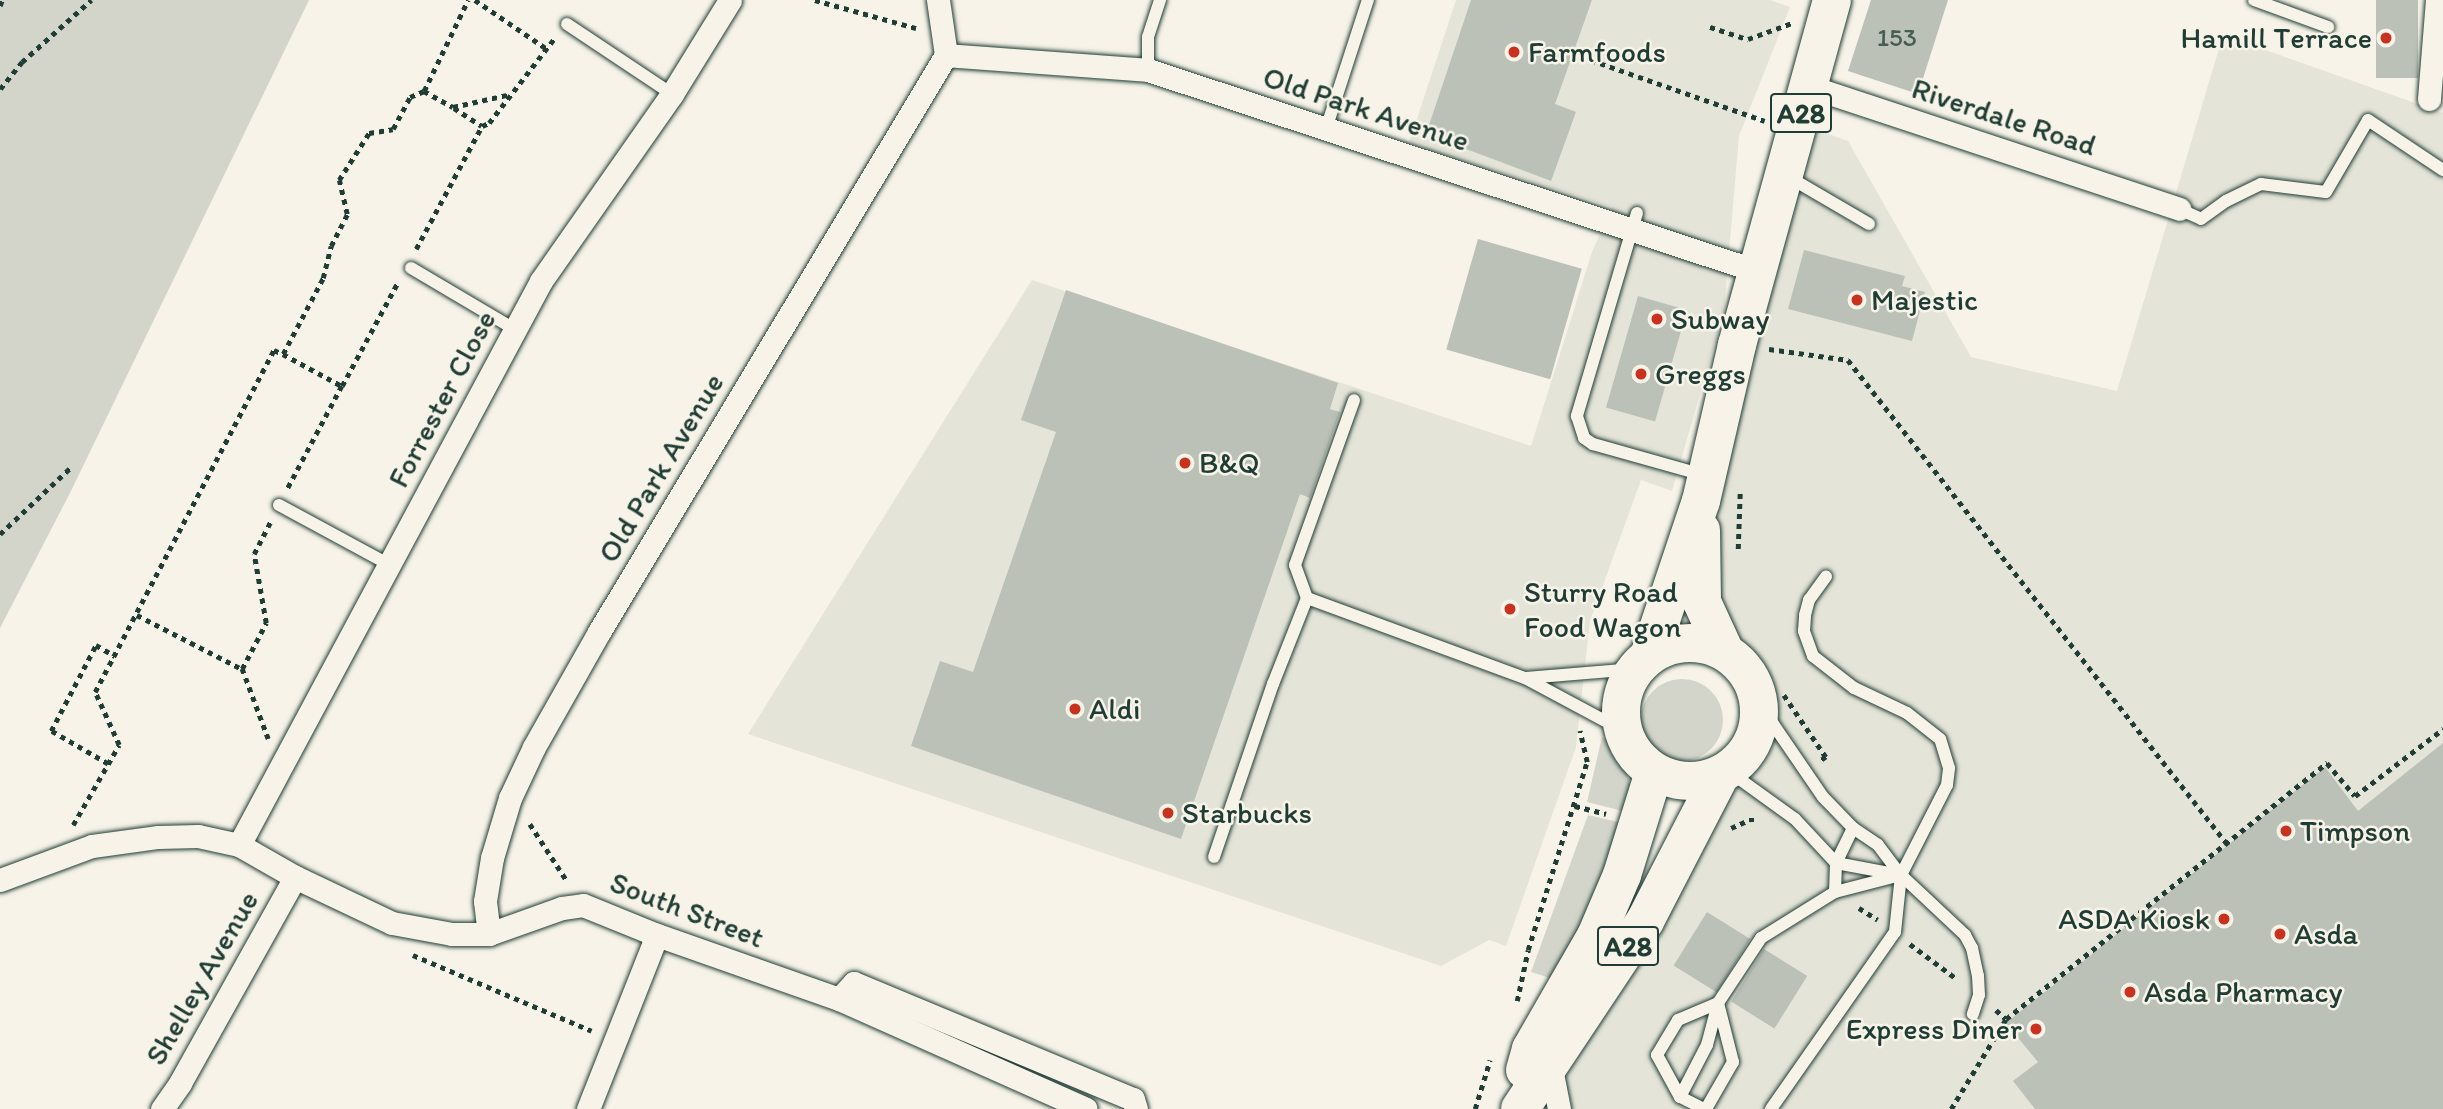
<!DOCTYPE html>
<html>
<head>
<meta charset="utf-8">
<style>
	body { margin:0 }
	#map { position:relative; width:2443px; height:1109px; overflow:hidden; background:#f7f3e8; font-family:Itim,sans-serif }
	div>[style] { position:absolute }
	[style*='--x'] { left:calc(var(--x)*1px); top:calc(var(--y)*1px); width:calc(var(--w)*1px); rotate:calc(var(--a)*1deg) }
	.built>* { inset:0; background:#e5e4d9 }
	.green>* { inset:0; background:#d3d5ca }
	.round { border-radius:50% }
	.building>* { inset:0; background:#bbc1b6; transform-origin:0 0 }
	.path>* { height:4.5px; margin-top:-2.25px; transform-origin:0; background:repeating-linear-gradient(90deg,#1f3d34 0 5px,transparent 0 10px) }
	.roads { filter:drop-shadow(0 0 2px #1f3d34) drop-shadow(0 0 2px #1f3d34) }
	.service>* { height:12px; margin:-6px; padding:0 6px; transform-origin:6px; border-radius:6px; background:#f7f3e8 }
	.minor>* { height:23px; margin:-11.5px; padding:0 11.5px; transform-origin:11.5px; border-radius:11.5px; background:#f7f3e8 }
	.trunk>* { height:38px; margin:-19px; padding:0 19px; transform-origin:19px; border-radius:19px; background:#f7f3e8 }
	.trunk>.ring { margin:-19px; padding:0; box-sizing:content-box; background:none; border:38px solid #f7f3e8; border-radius:50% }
	.dots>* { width:19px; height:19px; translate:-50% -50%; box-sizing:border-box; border:4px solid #f7f3e8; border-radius:50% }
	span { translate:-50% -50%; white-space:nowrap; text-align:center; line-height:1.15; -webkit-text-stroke:5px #f7f3e8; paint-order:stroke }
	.number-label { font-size:26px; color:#465e54 }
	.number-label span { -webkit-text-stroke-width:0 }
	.shield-label span { padding:2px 5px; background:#f7f3e8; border:2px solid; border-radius:5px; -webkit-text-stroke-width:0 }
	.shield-label { font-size:28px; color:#1f3d34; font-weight:700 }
	.poi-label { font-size:30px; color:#1f3d34 }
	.right { translate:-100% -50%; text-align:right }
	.left { translate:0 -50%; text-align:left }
	.street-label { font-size:30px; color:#1f3d34 }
</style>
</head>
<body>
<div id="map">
	<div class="built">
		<i style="clip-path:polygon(1456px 0,1770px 0,1790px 7px,1739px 136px,1724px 311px,1672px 491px,1641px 480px,1590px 621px,1576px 747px,1506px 946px,1489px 940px,1441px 966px,748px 734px,1032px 280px,1531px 446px,1592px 252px,1612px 207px,1409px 143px)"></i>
		<i style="clip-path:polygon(2223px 35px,2443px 113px,2443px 1109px,1551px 1109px,1571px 1034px,1727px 770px,1747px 751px,1757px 730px,1759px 706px,1751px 679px,1725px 652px,1701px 501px,1795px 132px,1817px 130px,1848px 141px,1971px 357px,2117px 391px)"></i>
	</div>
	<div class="green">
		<i style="clip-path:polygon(0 0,309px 0,70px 493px,0 628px)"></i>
		<i class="round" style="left:1641px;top:679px;width:82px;height:82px"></i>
		<i style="clip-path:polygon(1602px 737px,1613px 746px,1622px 761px,1630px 784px,1630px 813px,1587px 802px)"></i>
		<i style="clip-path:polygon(1588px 815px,1631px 825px,1553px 979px,1531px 972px)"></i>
	</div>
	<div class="building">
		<i style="clip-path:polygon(1471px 0,1592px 0,1555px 104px,1576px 112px,1551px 181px,1426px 134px)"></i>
		<i style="clip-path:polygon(1871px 0,1948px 0,1918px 94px,1848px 71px)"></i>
		<i style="left:2376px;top:0;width:42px;height:78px"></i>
		<i style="left:1478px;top:239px;width:108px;height:115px;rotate:16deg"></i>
		<i style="clip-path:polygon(1804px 250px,1905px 276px,1902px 286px,1925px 292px,1912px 341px,1788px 309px)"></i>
		<i style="clip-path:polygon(1066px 290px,1338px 383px,1330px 409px,1340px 412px,1310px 498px,1300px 494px,1181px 839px,911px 746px,940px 661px,973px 672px,1056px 432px,1021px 420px)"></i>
		<i style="left:1638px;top:296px;width:51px;height:116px;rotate:16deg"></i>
		<i style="clip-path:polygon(2443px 743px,2443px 1109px,2035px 1109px,2013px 1081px,2038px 1062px,2006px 1023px,2325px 767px,2358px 811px)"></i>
		<i style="left:1707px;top:912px;width:51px;height:63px;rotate:32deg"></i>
		<i style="left:1764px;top:949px;width:51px;height:62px;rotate:32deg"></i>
	</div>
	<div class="path">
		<i style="--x:475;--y:0;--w:87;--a:34.2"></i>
		<i style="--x:815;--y:0;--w:105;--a:15.5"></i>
		<i style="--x:0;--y:6;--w:6;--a:-72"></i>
		<i style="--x:1710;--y:27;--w:40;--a:18"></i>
		<i style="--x:1748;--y:39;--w:47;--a:-20"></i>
		<i style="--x:1591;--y:60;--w:184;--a:19.3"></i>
		<i style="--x:0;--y:89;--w:35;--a:-51"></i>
		<i style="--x:22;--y:62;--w:93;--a:-41.9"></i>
		<i style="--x:424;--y:91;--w:33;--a:29"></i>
		<i style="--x:453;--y:107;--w:59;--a:-12.6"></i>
		<i style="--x:454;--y:108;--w:33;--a:33"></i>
		<i style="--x:416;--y:249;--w:140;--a:-61.8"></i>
		<i style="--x:482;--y:126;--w:8;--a:-23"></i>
		<i style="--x:489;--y:123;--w:106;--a:-52.3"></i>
		<i style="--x:1769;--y:349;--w:80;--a:7.9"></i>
		<i style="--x:1848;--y:360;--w:616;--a:51.92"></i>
		<i style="--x:283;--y:354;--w:67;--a:28.5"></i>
		<i style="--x:342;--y:386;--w:118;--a:117.9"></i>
		<i style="--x:342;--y:386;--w:118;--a:-61.7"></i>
		<i style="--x:0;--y:534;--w:96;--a:-43.3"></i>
		<i style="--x:1738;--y:549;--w:58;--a:-88"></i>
		<i style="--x:137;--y:615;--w:118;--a:27.2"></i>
		<i style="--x:1784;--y:695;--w:75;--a:55.9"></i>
		<i style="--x:1826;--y:757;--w:7;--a:146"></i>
		<i style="--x:268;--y:739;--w:75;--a:-110.4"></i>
		<i style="--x:242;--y:669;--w:52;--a:-62.4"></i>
		<i style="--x:266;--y:623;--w:70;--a:-99.9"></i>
		<i style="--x:254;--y:554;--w:36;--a:-63"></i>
		<i style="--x:108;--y:764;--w:66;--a:-149.9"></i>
		<i style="--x:51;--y:731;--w:97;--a:-62.4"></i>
		<i style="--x:96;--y:645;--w:22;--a:30"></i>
		<i style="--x:1575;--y:806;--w:32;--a:14"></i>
		<i style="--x:530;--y:824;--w:68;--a:57"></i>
		<i style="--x:73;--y:825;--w:92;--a:-60.1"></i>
		<i style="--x:119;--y:745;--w:58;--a:-114.4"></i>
		<i style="--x:95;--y:692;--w:386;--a:-62.4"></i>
		<i style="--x:274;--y:350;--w:10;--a:24"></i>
		<i style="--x:283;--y:354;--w:86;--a:-62.2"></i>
		<i style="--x:323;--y:278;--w:33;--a:-76"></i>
		<i style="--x:331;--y:246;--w:36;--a:-63"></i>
		<i style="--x:347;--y:214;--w:35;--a:-103"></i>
		<i style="--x:339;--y:180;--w:56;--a:-57.4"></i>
		<i style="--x:369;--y:133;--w:24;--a:-9"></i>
		<i style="--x:393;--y:129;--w:36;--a:-62"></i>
		<i style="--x:410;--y:97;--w:15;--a:-23"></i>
		<i style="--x:424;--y:91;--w:101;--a:-64.2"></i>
		<i style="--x:1731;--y:828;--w:20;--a:-24"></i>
		<i style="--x:1749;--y:820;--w:10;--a:0"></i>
		<i style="--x:1859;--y:908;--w:22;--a:32"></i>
		<i style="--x:1910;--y:944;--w:59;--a:36.7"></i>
		<i style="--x:413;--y:955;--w:194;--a:23"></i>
		<i style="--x:1517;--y:1001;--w:52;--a:-77.8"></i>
		<i style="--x:1528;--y:950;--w:197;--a:-72.6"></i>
		<i style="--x:1587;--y:762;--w:32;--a:-103"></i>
		<i style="--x:1996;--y:1010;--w:13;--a:42"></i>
		<i style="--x:1475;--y:1109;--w:51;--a:-73"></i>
		<i style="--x:1951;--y:1109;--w:105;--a:-58.6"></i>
		<i style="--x:2006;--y:1019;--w:411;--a:-38.6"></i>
		<i style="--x:2327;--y:763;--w:43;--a:49.7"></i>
		<i style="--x:2355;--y:796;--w:111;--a:-37.3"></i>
	</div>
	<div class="roads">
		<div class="service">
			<i style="--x:2254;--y:0;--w:79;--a:20"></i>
			<i style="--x:567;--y:24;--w:126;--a:33.7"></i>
			<i style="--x:1148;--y:70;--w:33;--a:-90"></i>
			<i style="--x:1148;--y:37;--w:39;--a:-72"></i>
			<i style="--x:1326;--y:129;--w:136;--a:-72"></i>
			<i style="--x:1787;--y:176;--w:95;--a:30.3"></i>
			<i style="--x:2179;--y:209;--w:24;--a:24"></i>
			<i style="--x:2201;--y:219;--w:31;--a:-36"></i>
			<i style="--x:2226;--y:201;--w:39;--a:-26"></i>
			<i style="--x:2261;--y:184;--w:65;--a:7"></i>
			<i style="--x:2326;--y:192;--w:83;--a:-59.7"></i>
			<i style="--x:2368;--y:120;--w:90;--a:33.7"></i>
			<i style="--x:1637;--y:213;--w:212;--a:106.5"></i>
			<i style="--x:1577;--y:416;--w:23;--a:72"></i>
			<i style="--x:1584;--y:438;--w:11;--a:34"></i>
			<i style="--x:1593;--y:444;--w:114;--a:15.7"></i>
			<i style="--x:411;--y:268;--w:120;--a:30.6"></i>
			<i style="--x:279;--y:505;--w:126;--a:28.4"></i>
			<i style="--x:1307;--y:598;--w:232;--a:20.2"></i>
			<i style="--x:1525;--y:678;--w:110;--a:28.2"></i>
			<i style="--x:1526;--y:678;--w:109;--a:-4.7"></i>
			<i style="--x:1751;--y:679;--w:50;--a:63.9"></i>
			<i style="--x:1773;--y:724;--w:88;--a:55.6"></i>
			<i style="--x:1823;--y:797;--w:43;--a:45.9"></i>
			<i style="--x:1853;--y:828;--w:30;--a:34"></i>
			<i style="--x:1878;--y:845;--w:38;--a:53"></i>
			<i style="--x:1901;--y:875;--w:88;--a:43.2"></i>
			<i style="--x:1965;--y:935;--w:15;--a:62"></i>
			<i style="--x:1972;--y:948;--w:29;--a:78"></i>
			<i style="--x:1978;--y:976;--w:19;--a:87"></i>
			<i style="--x:1979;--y:995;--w:20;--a:108"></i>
			<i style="--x:1727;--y:770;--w:84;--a:35.8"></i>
			<i style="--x:1795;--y:819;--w:60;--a:47"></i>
			<i style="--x:1836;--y:863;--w:66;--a:10.5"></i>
			<i style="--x:1214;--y:857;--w:183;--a:-71.2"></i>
			<i style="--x:1273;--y:684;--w:92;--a:-68.4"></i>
			<i style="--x:1307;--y:598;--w:35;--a:-110"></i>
			<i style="--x:1295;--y:565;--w:175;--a:-70.3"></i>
			<i style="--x:1835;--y:892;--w:64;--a:-14.5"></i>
			<i style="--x:1680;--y:1097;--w:48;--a:-118.7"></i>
			<i style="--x:1657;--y:1055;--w:41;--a:-59"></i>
			<i style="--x:1678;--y:1020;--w:43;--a:-23"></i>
			<i style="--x:1718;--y:1003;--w:61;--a:75.7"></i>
			<i style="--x:1733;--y:1062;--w:54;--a:119.9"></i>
			<i style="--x:1704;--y:1109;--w:27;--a:-153"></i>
			<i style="--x:1680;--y:1097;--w:59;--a:-62.6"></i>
			<i style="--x:1707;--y:1045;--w:43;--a:-75.3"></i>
			<i style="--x:1718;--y:1003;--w:78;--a:-56.5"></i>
			<i style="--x:1761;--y:938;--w:87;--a:-31.9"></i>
			<i style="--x:1835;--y:892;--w:29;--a:-88"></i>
			<i style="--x:1836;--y:863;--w:39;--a:-64"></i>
			<i style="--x:1771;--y:1109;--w:216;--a:-55"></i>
			<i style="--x:1895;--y:932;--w:57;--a:-84"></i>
			<i style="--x:1901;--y:875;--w:101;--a:-62.9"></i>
			<i style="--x:1947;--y:785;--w:17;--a:-83"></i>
			<i style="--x:1949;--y:768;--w:30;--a:-107"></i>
			<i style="--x:1940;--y:739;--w:42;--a:-141.8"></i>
			<i style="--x:1907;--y:713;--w:59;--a:-154.7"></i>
			<i style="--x:1854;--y:688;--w:52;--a:-142"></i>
			<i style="--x:1813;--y:656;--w:27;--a:-110"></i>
			<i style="--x:1804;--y:631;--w:16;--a:-86"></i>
			<i style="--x:1805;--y:615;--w:16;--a:-75"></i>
			<i style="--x:1809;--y:600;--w:29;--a:-54"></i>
		</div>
		<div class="minor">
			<i style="--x:938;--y:0;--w:56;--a:81.7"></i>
			<i style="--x:1808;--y:86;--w:391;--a:18.3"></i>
			<i style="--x:2429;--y:99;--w:99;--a:-85.4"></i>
			<i style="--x:239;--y:845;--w:640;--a:-61.83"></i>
			<i style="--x:541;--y:281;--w:228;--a:-55"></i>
			<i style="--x:672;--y:94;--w:110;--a:-58.3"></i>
			<i style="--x:0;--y:880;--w:98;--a:-20.3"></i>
			<i style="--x:92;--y:846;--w:67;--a:-7.8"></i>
			<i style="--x:158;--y:837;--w:40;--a:-1.4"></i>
			<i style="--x:198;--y:836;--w:42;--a:12.4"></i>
			<i style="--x:239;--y:845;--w:64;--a:29.7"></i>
			<i style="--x:295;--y:877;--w:107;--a:25.4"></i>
			<i style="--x:392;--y:923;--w:61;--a:10.4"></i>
			<i style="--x:452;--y:934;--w:37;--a:0"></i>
			<i style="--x:489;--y:934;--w:77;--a:-19.6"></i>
			<i style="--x:562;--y:908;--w:21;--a:-8"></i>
			<i style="--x:583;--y:905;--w:80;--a:22.1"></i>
			<i style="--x:657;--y:935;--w:193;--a:19.4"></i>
			<i style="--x:839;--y:999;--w:270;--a:24"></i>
			<i style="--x:489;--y:934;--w:33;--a:-97"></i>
			<i style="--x:485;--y:901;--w:44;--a:-80.8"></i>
			<i style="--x:492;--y:858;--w:63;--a:-73.3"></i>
			<i style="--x:510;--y:798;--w:56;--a:-64.8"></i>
			<i style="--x:534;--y:747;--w:132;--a:-60.5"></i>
			<i style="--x:599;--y:632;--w:673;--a:-58.98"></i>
			<i style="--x:946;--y:55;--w:203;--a:4.2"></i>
			<i style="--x:1148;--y:70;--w:641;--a:18.27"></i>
			<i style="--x:839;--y:999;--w:22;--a:-47"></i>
			<i style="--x:854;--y:983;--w:302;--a:22.6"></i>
			<i style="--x:1133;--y:1099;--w:10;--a:73"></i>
			<i style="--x:1550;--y:1063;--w:47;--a:78.9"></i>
			<i style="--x:162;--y:1109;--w:32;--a:-55"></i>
			<i style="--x:180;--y:1083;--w:236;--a:-60.8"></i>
			<i style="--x:588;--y:1109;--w:187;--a:-68.4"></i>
		</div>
		<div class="trunk">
			<i style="--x:1701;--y:530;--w:72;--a:89.2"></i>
			<i style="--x:1702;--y:602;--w:55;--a:65.3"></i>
			<i class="ring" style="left:1621px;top:643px;width:100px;height:100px"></i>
			<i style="--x:1649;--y:656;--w:163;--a:-71.5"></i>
			<i style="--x:1701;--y:501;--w:160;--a:-77"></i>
			<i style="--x:1737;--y:345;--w:358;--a:-74.6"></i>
			<i style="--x:1525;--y:1070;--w:22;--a:-74"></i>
			<i style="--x:1531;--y:1049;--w:130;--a:-60.1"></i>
			<i style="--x:1596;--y:936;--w:66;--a:-66.9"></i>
			<i style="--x:1622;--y:875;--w:108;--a:-72.7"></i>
			<i style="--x:1520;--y:1109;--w:226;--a:-56.4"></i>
			<i style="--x:1645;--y:921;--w:165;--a:-62.7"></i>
		</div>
	</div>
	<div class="dots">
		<i style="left:2386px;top:38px;background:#c8321e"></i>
		<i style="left:1514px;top:52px;background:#c8321e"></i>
		<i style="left:1857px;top:300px;background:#c8321e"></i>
		<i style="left:1657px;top:319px;background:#c8321e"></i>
		<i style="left:1641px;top:374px;background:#c8321e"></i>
		<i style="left:1185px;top:463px;background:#c8321e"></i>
		<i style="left:1510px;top:609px;background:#c8321e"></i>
		<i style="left:1075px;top:709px;background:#c8321e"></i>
		<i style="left:1168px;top:813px;background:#c8321e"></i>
		<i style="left:2286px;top:831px;background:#c8321e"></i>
		<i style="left:2224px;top:919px;background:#c8321e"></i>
		<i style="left:2280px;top:934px;background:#c8321e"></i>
		<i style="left:2130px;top:992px;background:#c8321e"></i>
		<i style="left:2036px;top:1029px;background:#c8321e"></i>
	</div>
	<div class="number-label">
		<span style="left:1897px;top:38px">153</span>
	</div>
	<div class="shield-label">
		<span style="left:1801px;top:113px">A28</span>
		<span style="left:1628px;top:946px">A28</span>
	</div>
	<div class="poi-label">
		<span class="right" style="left:2372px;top:38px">Hamill Terrace</span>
		<span class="left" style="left:1528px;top:52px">Farmfoods</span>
		<span class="left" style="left:1871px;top:300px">Majestic</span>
		<span class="left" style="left:1671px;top:319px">Subway</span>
		<span class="left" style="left:1655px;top:374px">Greggs</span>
		<span class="left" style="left:1199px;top:463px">B&amp;Q</span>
		<span class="left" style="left:1524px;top:609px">Sturry Road<br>Food Wagon</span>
		<span class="left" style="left:1089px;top:709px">Aldi</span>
		<span class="left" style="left:1182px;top:813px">Starbucks</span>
		<span class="left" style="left:2300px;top:831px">Timpson</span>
		<span class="right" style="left:2210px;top:919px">ASDA Kiosk</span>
		<span class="left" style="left:2294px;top:934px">Asda</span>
		<span class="left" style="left:2144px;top:992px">Asda Pharmacy</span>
		<span class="right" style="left:2022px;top:1029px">Express Diner</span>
	</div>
	<div class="street-label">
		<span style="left:1366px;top:109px;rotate:18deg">Old Park Avenue</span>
		<span style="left:2004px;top:117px;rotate:18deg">Riverdale Road</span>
		<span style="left:442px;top:399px;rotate:-62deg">Forrester Close</span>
		<span style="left:661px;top:468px;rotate:-59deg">Old Park Avenue</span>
		<span style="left:687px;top:910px;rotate:21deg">South Street</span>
		<span style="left:202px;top:978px;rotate:-60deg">Shelley Avenue</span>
	</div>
</div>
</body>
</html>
